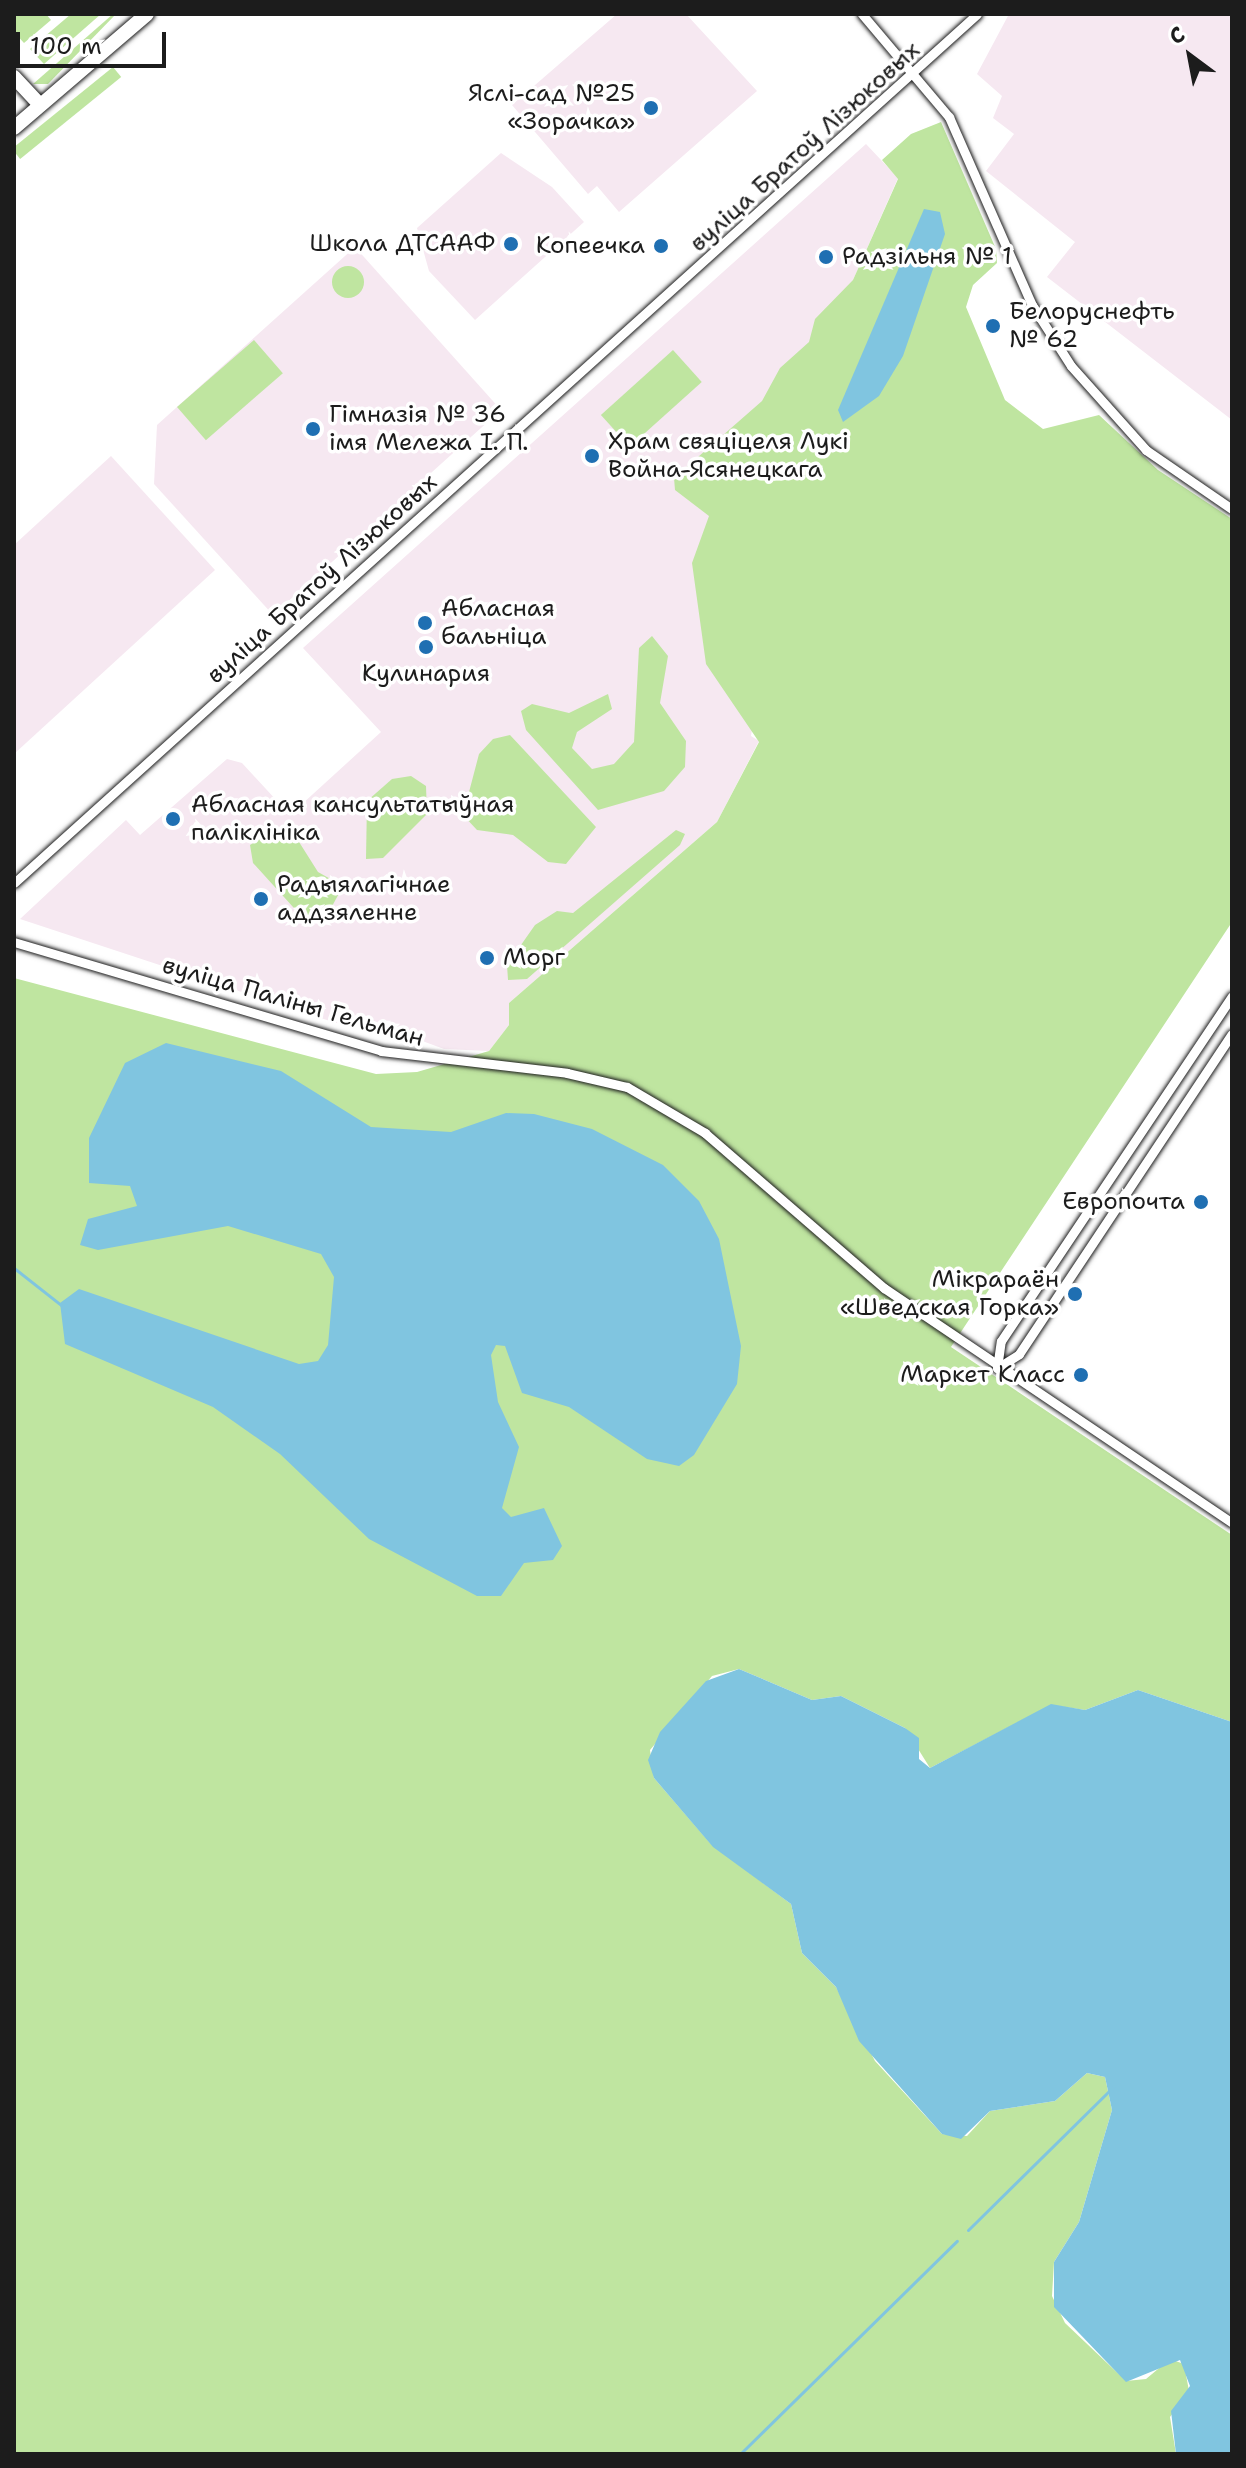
<!DOCTYPE html>
<html>
<head>
<meta charset="utf-8">
<style>
	body { margin:0 }
	#map { position:relative; width:1246px; height:2468px; overflow:hidden; background:#fff; font-family:"Shantell Sans",sans-serif }
	div>[style] { position:absolute }
	[style*='--x'] { left:calc(var(--x)*1px); top:calc(var(--y)*1px); width:calc(var(--w)*1px); rotate:calc(var(--a)*1deg) }
	.built>* { inset:0; background:#f6e8f1 }
	.green>* { inset:0; background:#bfe5a0; transform-origin:0 0 }
	.round { border-radius:50% }
	.water>* { inset:0; background:#80c5e0 }
	.stream>* { height:3px; margin:-1.5px; padding:0 1.5px; transform-origin:1.5px; border-radius:1.5px; background:#80c5e0 }
	.roads { filter:drop-shadow(0 0 2px #1c1c1c) drop-shadow(0 0 2px #1c1c1c) }
	.street>* { height:9px; margin:-4.5px; padding:0 4.5px; transform-origin:4.5px; border-radius:4.5px; background:#fff }
	.secondary>* { height:14px; margin:-7px; padding:0 7px; transform-origin:7px; border-radius:7px; background:#fff }
	.dots>* { width:22px; height:22px; translate:-50% -50%; box-sizing:border-box; border:4px solid #fff; border-radius:50% }
	span { translate:-50% -50%; white-space:nowrap; text-align:center; line-height:1.15; -webkit-text-stroke:7px #fff; paint-order:stroke }
	.poi-label { font-size:24px; color:#1c1c1c }
	.right { translate:-100% -50%; text-align:right }
	.left { translate:0 -50%; text-align:left }
	.street-label { font-size:24px; color:#1c1c1c }
	.frame { position:absolute; inset:0; border:16px solid #1c1c1c; pointer-events:none }
	.north { position:absolute; left:1150px; top:16px; width:80px; height:80px; -webkit-text-stroke:6px #fff; paint-order:stroke; rotate:328deg; font-size:22px; font-weight:700; line-height:32px; text-align:center; color:#1c1c1c }
	.north::after { content:''; display:block; margin:auto; width:28px; height:36px; background:#1c1c1c; clip-path:polygon(50% 0,100% 100%,50% 72%,0 100%) }
	.scale { position:absolute; left:16px; top:32px; width:150px; height:36px; box-sizing:border-box; border:4px solid #1c1c1c; border-top:0; padding-left:10px; font-size:24px; line-height:28px; white-space:nowrap; color:#1c1c1c; -webkit-text-stroke:6px #fff; paint-order:stroke }
</style>
</head>
<body>
<div id="map">
	<div class="built">
		<i style="clip-path:polygon(617px 14px,686px 14px,757px 91px,619px 212px,597px 186px,588px 194px,512px 105px)"></i>
		<i style="clip-path:polygon(1009px 14px,1232px 14px,1232px 420px,1047px 277px,1075px 242px,986px 171px,1014px 134px,993px 118px,1002px 96px,977px 74px)"></i>
		<i style="clip-path:polygon(866px 144px,898px 178px,805px 389px,751px 736px,759px 741px,717px 822px,509px 1003px,509px 1025px,489px 1051px,444px 1049px,379px 1025px,336px 1023px,20px 919px,126px 820px,140px 835px,227px 759px,242px 763px,290px 815px,381px 732px,303px 648px)"></i>
		<i style="clip-path:polygon(501px 153px,552px 187px,584px 222px,475px 320px,429px 271px,417px 228px)"></i>
		<i style="clip-path:polygon(355px 247px,501px 410px,273px 615px,154px 484px,157px 425px)"></i>
		<i style="clip-path:polygon(111px 456px,215px 570px,14px 754px,14px 545px)"></i>
	</div>
	<div class="green">
		<i style="clip-path:polygon(14px 14px,46px 14px,51px 20px,24px 43px,14px 32px)"></i>
		<i style="clip-path:polygon(71px 14px,101px 14px,44px 64px,30px 49px)"></i>
		<i style="clip-path:polygon(116px 14px,48px 84px,33px 84px,113px 14px)"></i>
		<i style="left:113px;top:67px;width:13px;height:130px;rotate:51deg"></i>
		<i style="clip-path:polygon(941px 122px,996px 249px,997px 263px,973px 285px,966px 307px,1005px 400px,1043px 429px,1099px 415px,1158px 470px,1232px 519px,1232px 922px,951px 1347px,1232px 1535px,1232px 1722px,1138px 1690px,1085px 1710px,1051px 1705px,930px 1768px,905px 1728px,841px 1696px,812px 1700px,739px 1669px,712px 1676px,650px 1750px,654px 1778px,710px 1843px,791px 1904px,802px 1953px,836px 1987px,875px 2061px,942px 2134px,967px 2136px,990px 2111px,1055px 2101px,1087px 2073px,1105px 2077px,1112px 2110px,1079px 2222px,1054px 2262px,1052px 2296px,1065px 2323px,1126px 2381px,1146px 2379px,1170px 2359px,1184px 2364px,1189px 2391px,1170px 2417px,1176px 2454px,14px 2454px,14px 978px,376px 1074px,417px 1072px,489px 1051px,509px 1025px,509px 1003px,717px 822px,759px 742px,706px 664px,692px 563px,709px 516px,675px 490px,674px 478px,762px 401px,780px 368px,809px 342px,815px 319px,853px 280px,898px 179px,882px 160px,911px 134px)"></i>
		<i class="round" style="left:332px;top:266px;width:32px;height:32px"></i>
		<i style="left:254px;top:340px;width:44px;height:102px;rotate:49deg"></i>
		<i style="left:673px;top:350px;width:43px;height:97px;rotate:48deg"></i>
		<i style="clip-path:polygon(652px 636px,668px 656px,660px 703px,686px 741px,685px 767px,664px 791px,598px 810px,526px 730px,521px 711px,532px 704px,569px 713px,608px 694px,612px 709px,577px 732px,572px 748px,592px 769px,614px 764px,634px 742px,639px 648px)"></i>
		<i style="clip-path:polygon(510px 735px,596px 827px,566px 864px,548px 862px,513px 835px,477px 830px,463px 815px,479px 754px,493px 739px)"></i>
		<i style="clip-path:polygon(411px 776px,426px 786px,427px 814px,383px 858px,366px 859px,367px 801px,392px 779px)"></i>
		<i style="clip-path:polygon(274px 830px,294px 834px,318px 872px,343px 886px,330px 910px,303px 918px,253px 863px,250px 845px)"></i>
		<i style="clip-path:polygon(676px 830px,685px 834px,680px 845px,527px 979px,508px 980px,507px 965px,535px 925px,557px 911px,573px 913px)"></i>
	</div>
	<div class="water">
		<i style="clip-path:polygon(924px 209px,940px 212px,945px 234px,903px 356px,879px 396px,843px 422px,838px 410px)"></i>
		<i style="clip-path:polygon(166px 1043px,281px 1071px,371px 1127px,451px 1132px,506px 1113px,534px 1114px,592px 1129px,663px 1165px,699px 1201px,719px 1239px,741px 1346px,737px 1384px,694px 1455px,679px 1466px,647px 1459px,569px 1407px,522px 1393px,505px 1346px,496px 1345px,491px 1355px,498px 1402px,519px 1447px,502px 1508px,511px 1517px,544px 1508px,562px 1546px,553px 1560px,524px 1563px,501px 1596px,477px 1596px,369px 1539px,280px 1454px,213px 1407px,65px 1344px,60px 1303px,79px 1289px,299px 1364px,318px 1361px,328px 1345px,334px 1277px,321px 1254px,228px 1226px,98px 1250px,80px 1245px,88px 1219px,137px 1206px,130px 1186px,89px 1183px,89px 1138px,125px 1063px)"></i>
		<i style="clip-path:polygon(739px 1669px,812px 1700px,841px 1696px,905px 1728px,919px 1738px,919px 1759px,930px 1768px,1051px 1704px,1085px 1710px,1138px 1690px,1232px 1722px,1232px 2454px,1176px 2454px,1171px 2411px,1190px 2386px,1180px 2360px,1126px 2382px,1054px 2307px,1054px 2262px,1079px 2222px,1112px 2110px,1105px 2077px,1087px 2073px,1055px 2101px,990px 2111px,961px 2139px,942px 2134px,859px 2041px,836px 1987px,802px 1953px,791px 1904px,713px 1847px,654px 1778px,648px 1760px,660px 1732px,706px 1681px)"></i>
	</div>
	<div class="stream">
		<i style="--x:14;--y:1268;--w:60;--a:38.2"></i>
		<i style="--x:968;--y:2230;--w:204;--a:-44.6"></i>
		<i style="--x:740;--y:2454;--w:304;--a:-44.5"></i>
	</div>
	<div class="roads">
		<div class="street">
			<i style="--x:862;--y:14;--w:135;--a:49.8"></i>
			<i style="--x:949;--y:117;--w:206;--a:66.2"></i>
			<i style="--x:1032;--y:305;--w:72;--a:57.4"></i>
			<i style="--x:1071;--y:366;--w:113;--a:48.2"></i>
			<i style="--x:1146;--y:450;--w:104;--a:34.5"></i>
			<i style="--x:14;--y:883;--w:1297;--a:-42.06"></i>
			<i style="--x:14;--y:942;--w:383;--a:16.5"></i>
			<i style="--x:381;--y:1051;--w:187;--a:6.7"></i>
			<i style="--x:567;--y:1073;--w:62;--a:13.1"></i>
			<i style="--x:627;--y:1087;--w:91;--a:30.5"></i>
			<i style="--x:705;--y:1133;--w:237;--a:40.9"></i>
			<i style="--x:884;--y:1288;--w:420;--a:34"></i>
			<i style="--x:997;--y:1368;--w:27;--a:-82"></i>
			<i style="--x:1001;--y:1341;--w:415;--a:-56.2"></i>
			<i style="--x:997;--y:1368;--w:26;--a:-32"></i>
			<i style="--x:1019;--y:1354;--w:384;--a:-56.4"></i>
		</div>
		<div class="secondary">
			<i style="--x:14;--y:77;--w:38;--a:47"></i>
			<i style="--x:14;--y:128;--w:175;--a:-40.6"></i>
		</div>
	</div>
	<div class="dots">
		<i style="left:651px;top:108px;background:#1f6fb2"></i>
		<i style="left:511px;top:244px;background:#1f6fb2"></i>
		<i style="left:661px;top:246px;background:#1f6fb2"></i>
		<i style="left:826px;top:257px;background:#1f6fb2"></i>
		<i style="left:993px;top:326px;background:#1f6fb2"></i>
		<i style="left:313px;top:429px;background:#1f6fb2"></i>
		<i style="left:592px;top:456px;background:#1f6fb2"></i>
		<i style="left:425px;top:623px;background:#1f6fb2"></i>
		<i style="left:426px;top:647px;background:#1f6fb2"></i>
		<i style="left:173px;top:819px;background:#1f6fb2"></i>
		<i style="left:261px;top:899px;background:#1f6fb2"></i>
		<i style="left:487px;top:958px;background:#1f6fb2"></i>
		<i style="left:1201px;top:1202px;background:#1f6fb2"></i>
		<i style="left:1075px;top:1294px;background:#1f6fb2"></i>
		<i style="left:1081px;top:1375px;background:#1f6fb2"></i>
	</div>
	<div class="poi-label">
		<span class="right" style="left:635px;top:108px">Яслі-сад №25<br>«Зорачка»</span>
		<span class="right" style="left:495px;top:244px">Школа ДТСААФ</span>
		<span class="right" style="left:645px;top:246px">Копеечка</span>
		<span class="left" style="left:842px;top:257px">Радзільня № 1</span>
		<span class="left" style="left:1009px;top:326px">Белоруснефть<br>№ 62</span>
		<span class="left" style="left:329px;top:429px">Гімназія № 36<br>імя Мележа І. П.</span>
		<span class="left" style="left:608px;top:456px">Храм свяціцеля Лукі<br>Война-Ясянецкага</span>
		<span class="left" style="left:441px;top:623px">Абласная<br>бальніца</span>
		<span style="left:426px;top:674px">Кулинария</span>
		<span class="left" style="left:191px;top:819px">Абласная кансультатыўная<br>паліклініка</span>
		<span class="left" style="left:277px;top:899px">Радыялагічнае<br>аддзяленне</span>
		<span class="left" style="left:503px;top:958px">Морг</span>
		<span class="right" style="left:1185px;top:1202px">Европочта</span>
		<span class="right" style="left:1059px;top:1294px">Мікрараён<br>«Шведская Горка»</span>
		<span class="right" style="left:1065px;top:1375px">Маркет Класс</span>
	</div>
	<div class="street-label">
		<span style="left:805px;top:147px;rotate:-42deg">вуліца Братоў Лізюковых</span>
		<span style="left:322px;top:579px;rotate:-42deg">вуліца Братоў Лізюковых</span>
		<span style="left:293px;top:1002px;rotate:16deg">вуліца Паліны Гельман</span>
	</div>
	<div class="frame"></div>
	<div class="north">С</div>
	<div class="scale">100 m</div>
</div>
</body>
</html>
